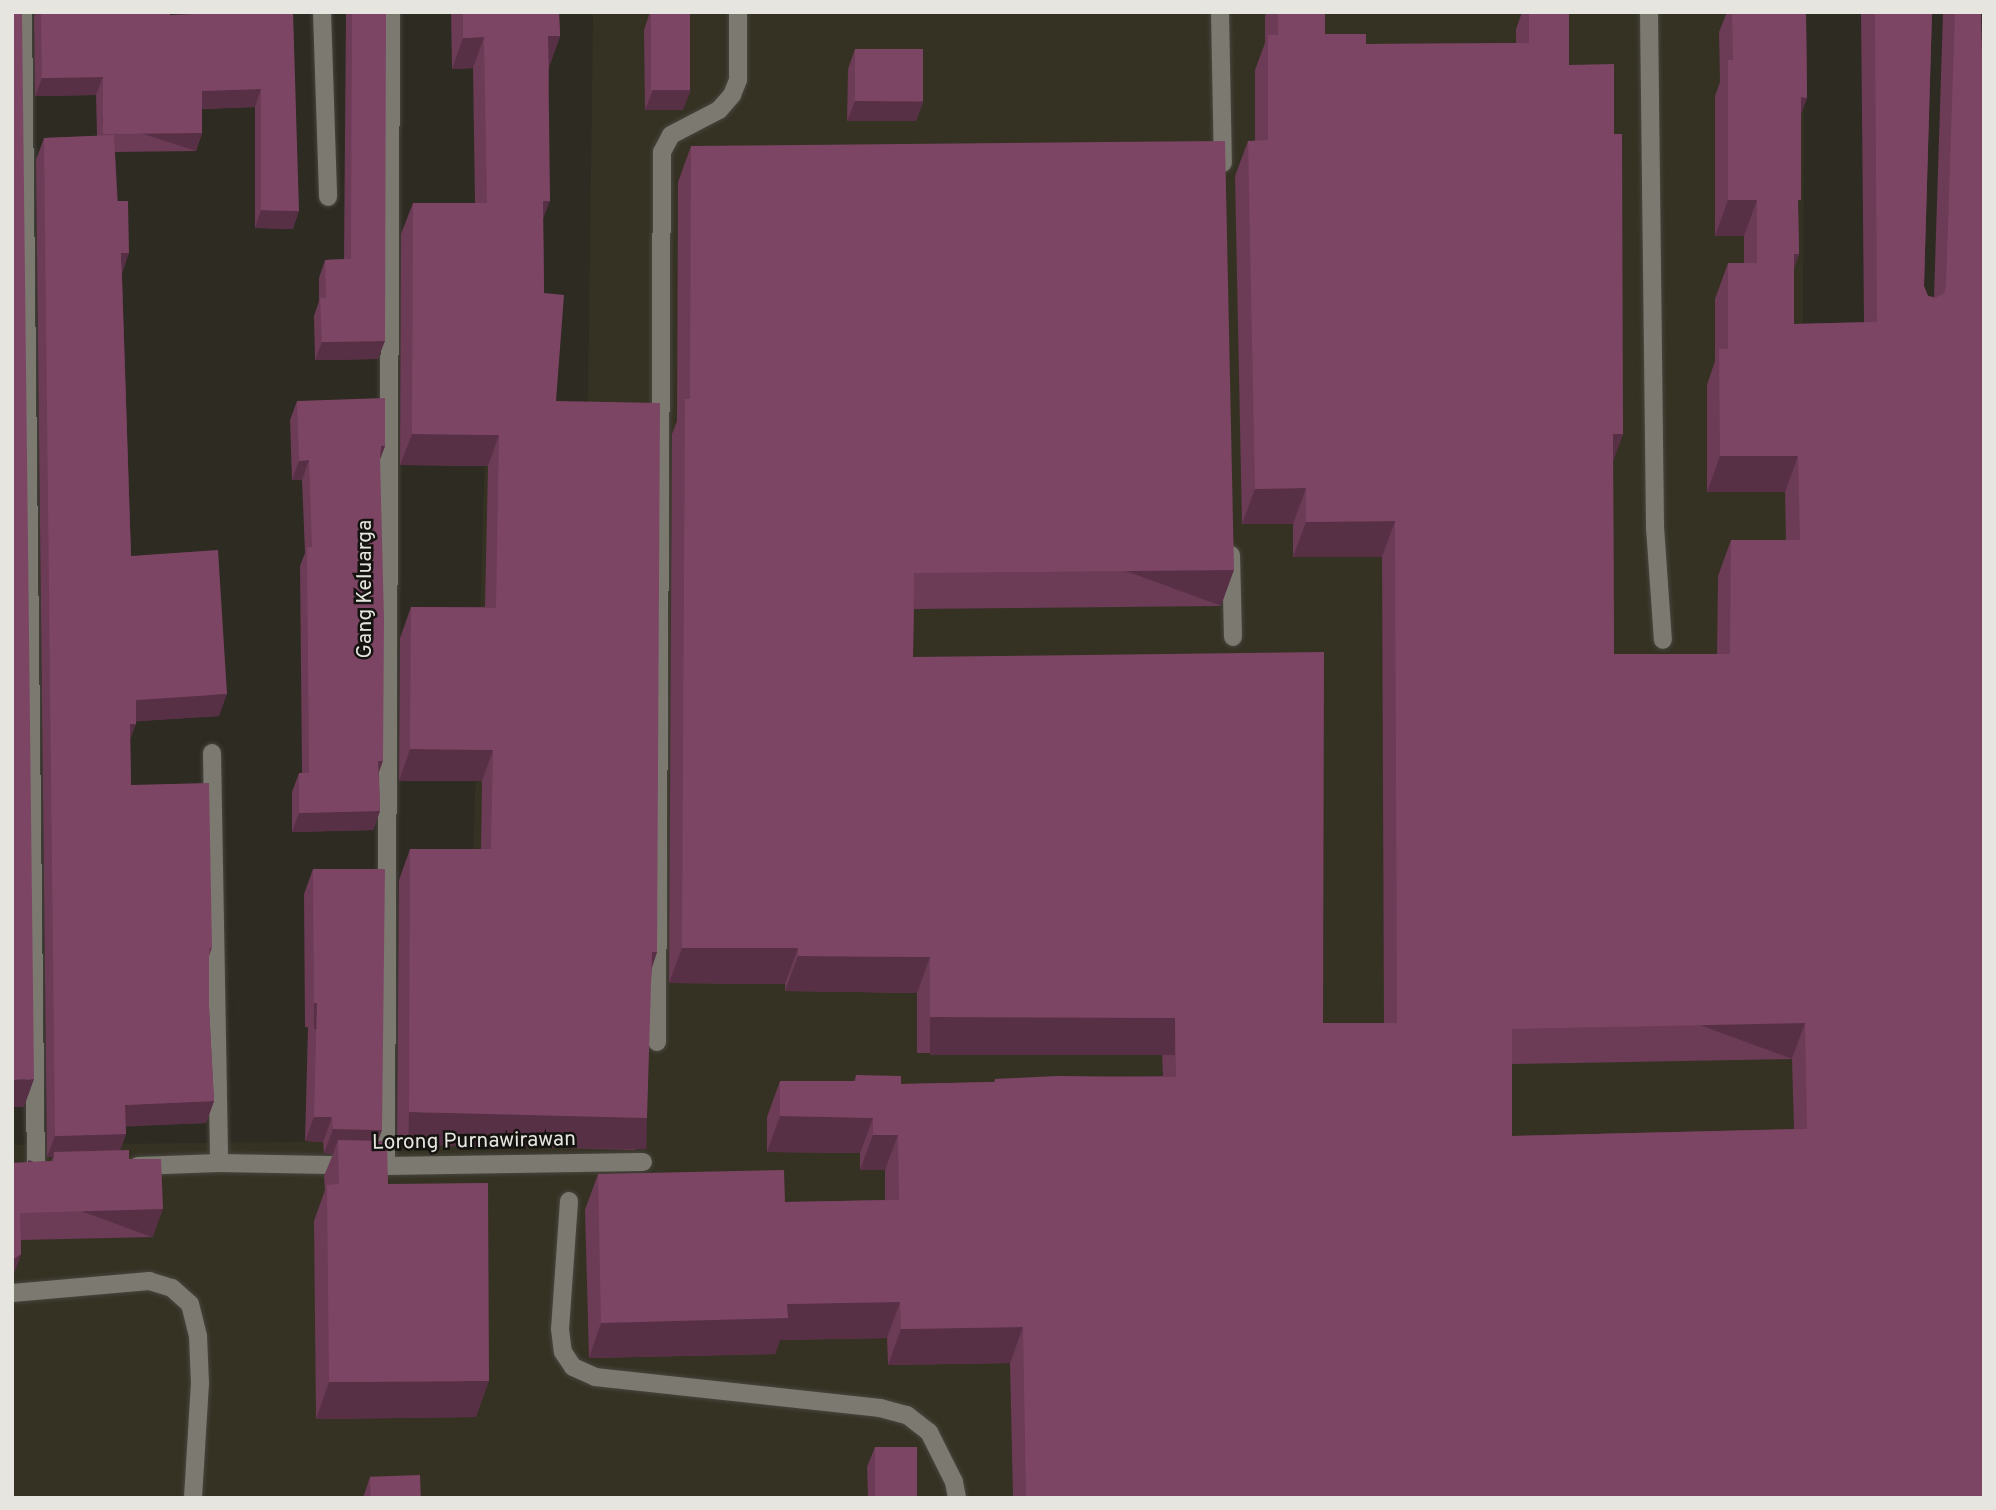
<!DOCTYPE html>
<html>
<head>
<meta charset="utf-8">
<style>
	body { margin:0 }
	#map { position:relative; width:1996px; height:1510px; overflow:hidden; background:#2d2b22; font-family:Overpass,sans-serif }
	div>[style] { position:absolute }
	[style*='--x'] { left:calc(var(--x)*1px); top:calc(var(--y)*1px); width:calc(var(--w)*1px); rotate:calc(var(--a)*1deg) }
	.built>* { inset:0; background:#353223 }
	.roads { filter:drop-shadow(0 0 2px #47453f) drop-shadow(0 0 2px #47453f) }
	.service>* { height:18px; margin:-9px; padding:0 9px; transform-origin:9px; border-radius:9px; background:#7c7a70 }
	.minor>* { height:18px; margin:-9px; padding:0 9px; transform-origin:9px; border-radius:9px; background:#7c7a70 }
	.wall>* { inset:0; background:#6c3b56 }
	.shaded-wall>* { inset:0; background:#583046; transform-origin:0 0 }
	.building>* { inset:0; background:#7d4564; transform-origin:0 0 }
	span { translate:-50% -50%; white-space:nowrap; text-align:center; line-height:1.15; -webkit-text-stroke:5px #14130f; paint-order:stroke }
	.street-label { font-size:21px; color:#e6e5df }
	.frame { position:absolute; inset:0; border:14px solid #e6e5df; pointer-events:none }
</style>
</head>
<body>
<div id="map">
	<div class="built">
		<i style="clip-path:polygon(593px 12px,1804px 12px,1803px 347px,1984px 1498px,12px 1498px,12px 1145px,465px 1140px,486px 410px,588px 404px)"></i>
	</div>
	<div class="roads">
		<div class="service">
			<i style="--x:322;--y:12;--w:185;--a:88.1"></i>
			<i style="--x:1220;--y:12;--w:151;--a:88.9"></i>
			<i style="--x:1231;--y:555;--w:82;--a:88.6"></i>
			<i style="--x:657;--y:1042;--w:890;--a:-89.68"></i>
			<i style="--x:662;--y:152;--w:19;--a:-62"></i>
			<i style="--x:671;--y:135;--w:54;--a:-27.5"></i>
			<i style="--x:719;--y:110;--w:20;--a:-49"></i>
			<i style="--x:732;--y:95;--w:16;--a:-68"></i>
			<i style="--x:738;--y:80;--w:68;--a:-90"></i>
			<i style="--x:569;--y:1201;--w:128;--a:94"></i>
			<i style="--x:560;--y:1329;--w:23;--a:83"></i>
			<i style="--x:563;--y:1352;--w:18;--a:56"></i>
			<i style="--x:573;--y:1367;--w:24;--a:24"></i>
			<i style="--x:595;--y:1377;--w:287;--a:6.2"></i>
			<i style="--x:880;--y:1408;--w:28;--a:15"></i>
			<i style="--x:907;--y:1415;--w:28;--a:38"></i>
			<i style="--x:929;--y:1432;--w:56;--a:63.4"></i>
			<i style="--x:954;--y:1482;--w:16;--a:79"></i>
			<i style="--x:12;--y:1293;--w:138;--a:-5"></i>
			<i style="--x:149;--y:1281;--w:24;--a:17"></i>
			<i style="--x:172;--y:1288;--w:24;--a:42"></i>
			<i style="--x:190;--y:1304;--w:33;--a:76"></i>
			<i style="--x:198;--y:1336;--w:47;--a:87.6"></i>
			<i style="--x:200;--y:1383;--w:115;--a:93.5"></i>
		</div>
		<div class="minor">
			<i style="--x:23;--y:12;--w:1158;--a:89.36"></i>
			<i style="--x:1649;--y:12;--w:515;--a:89.33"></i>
			<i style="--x:1655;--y:527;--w:113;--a:86"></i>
			<i style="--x:212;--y:753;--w:410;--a:89"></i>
			<i style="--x:386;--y:1162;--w:1150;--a:-89.75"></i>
			<i style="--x:138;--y:1166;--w:81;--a:-2.1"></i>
			<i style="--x:219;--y:1163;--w:167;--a:1"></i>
			<i style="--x:386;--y:1166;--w:257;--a:-0.9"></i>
		</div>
	</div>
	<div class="wall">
		<i style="clip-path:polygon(36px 12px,169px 12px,170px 15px,293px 12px,293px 229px,255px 228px,255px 107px,202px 109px,202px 133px,196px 151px,115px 152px,122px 273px,131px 556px,219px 716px,136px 721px,130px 738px,131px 785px,212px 948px,209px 956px,209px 1007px,214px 1101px,206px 1123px,126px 1126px,126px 1134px,120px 1150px,129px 1159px,153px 1237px,21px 1240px,21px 1254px,12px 1279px,12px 1163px,51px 1161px,53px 1157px,47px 1157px,36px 160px,44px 138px,97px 136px,96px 95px,35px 96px,34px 16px)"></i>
		<i style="clip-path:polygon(346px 12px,386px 12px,378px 359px,315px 360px,314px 316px,319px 301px,319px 278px,325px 260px,344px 259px)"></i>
		<i style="clip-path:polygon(451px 12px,559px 12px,560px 36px,549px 67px,543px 219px,544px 293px,556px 401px,657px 952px,652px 968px,635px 1150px,397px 1143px,399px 880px,410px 849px,481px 849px,482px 781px,399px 781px,400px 638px,411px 607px,485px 607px,488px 466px,400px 465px,401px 234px,413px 203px,475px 203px,473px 68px,452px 69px)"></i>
		<i style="clip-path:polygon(650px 12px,690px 12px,683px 110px,645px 110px,644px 30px)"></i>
		<i style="clip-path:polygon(evenodd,1266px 12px,1325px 12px,1325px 34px,1366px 44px,1516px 43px,1516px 29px,1522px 12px,1569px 12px,1569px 65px,1614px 134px,1623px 434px,1613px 460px,1614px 654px,1717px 654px,1718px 576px,1731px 540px,1786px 540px,1785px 492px,1707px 492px,1707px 385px,1715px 361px,1715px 299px,1728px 263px,1744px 263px,1744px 236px,1715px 236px,1715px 96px,1720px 82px,1719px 32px,1727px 12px,1806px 12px,1807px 98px,1801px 113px,1798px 207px,1799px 254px,1794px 268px,1794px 324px,1864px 322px,1861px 12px,1932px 12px,1924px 286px,1928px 296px,1934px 297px,1943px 12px,1981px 12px,1984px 1498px,1013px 1498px,1010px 1363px,888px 1365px,887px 1338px,780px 1340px,775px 1354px,589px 1358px,585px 1210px,598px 1174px,785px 1202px,885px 1200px,885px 1170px,860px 1170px,860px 1153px,767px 1152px,767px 1117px,780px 1081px,854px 1081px,856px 1075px,901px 1084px,994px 1082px,995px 1079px,1163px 1076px,1162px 1053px,917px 1053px,917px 993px,785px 991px,785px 984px,669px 983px,672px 434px,677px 421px,678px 182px,691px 146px,1221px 606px,914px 609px,913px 657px,1323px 1023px,1384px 1023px,1382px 557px,1293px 557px,1293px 524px,1242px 524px,1235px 176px,1248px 141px,1255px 141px,1255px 70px,1265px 43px,1265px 17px,1266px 12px,1792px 1059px,1794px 1129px,1512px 1136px,1512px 1064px,1792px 1059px)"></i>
		<i style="clip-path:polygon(855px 49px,923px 102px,916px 121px,847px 121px,848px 69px)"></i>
		<i style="clip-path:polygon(297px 401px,385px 446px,380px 458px,379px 774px,380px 811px,373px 830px,292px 832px,292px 792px,299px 773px,302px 773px,300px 566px,305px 553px,302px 480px,292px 480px,290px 420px)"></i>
		<i style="clip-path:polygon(313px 869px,388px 1184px,476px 1417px,316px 1419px,314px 1221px,325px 1190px,324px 1176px,333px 1154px,324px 1153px,323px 1142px,305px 1141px,308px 1027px,305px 1027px,304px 894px)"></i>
		<i style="clip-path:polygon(875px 1447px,917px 1498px,868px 1498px,867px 1467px)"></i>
		<i style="clip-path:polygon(370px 1477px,421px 1498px,363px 1498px)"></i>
	</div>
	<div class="shaded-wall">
		<i style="clip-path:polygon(548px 36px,560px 36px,549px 67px)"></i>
		<i style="clip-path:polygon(484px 37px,473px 68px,452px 69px,463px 38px)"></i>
		<i style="clip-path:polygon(103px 77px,96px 95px,35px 96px,42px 78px)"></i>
		<i style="clip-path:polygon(261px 89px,255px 107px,195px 109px,202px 91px)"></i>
		<i style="clip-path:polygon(653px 90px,691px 90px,683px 110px,645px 110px)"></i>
		<i style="clip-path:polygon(1801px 97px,1807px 98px,1794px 133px)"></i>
		<i style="clip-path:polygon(855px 101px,923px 102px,916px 121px,847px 121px)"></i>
		<i style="left:202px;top:133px;width:19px;height:99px;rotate:108deg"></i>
		<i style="clip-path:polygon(1728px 200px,1757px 200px,1744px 236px,1715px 236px)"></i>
		<i style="clip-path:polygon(543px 201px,550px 201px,538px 232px)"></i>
		<i style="clip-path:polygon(261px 210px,299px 211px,293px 229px,255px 228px)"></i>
		<i style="clip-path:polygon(121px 253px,129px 253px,122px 274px)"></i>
		<i style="clip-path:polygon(1794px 254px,1799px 254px,1786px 290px)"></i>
		<i style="clip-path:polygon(385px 341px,378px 359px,315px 360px,322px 342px)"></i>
		<i style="clip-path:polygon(412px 434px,499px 435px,488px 466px,400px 465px)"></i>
		<i style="clip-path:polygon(1613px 434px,1623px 434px,1610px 470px)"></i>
		<i style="clip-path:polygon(381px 446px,385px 446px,378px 465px)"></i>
		<i style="clip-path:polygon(1720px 456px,1798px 456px,1785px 492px,1707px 492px)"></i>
		<i style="clip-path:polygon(309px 460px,302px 480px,292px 480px,299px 461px)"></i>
		<i style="clip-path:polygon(1306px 488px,1293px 524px,1242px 524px,1255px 489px)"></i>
		<i style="clip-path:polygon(1395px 521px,1382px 557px,1293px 557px,1306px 522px)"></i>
		<i style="left:1234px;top:570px;width:38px;height:320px;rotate:110deg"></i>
		<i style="clip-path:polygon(227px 694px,219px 716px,128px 722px,136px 700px)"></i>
		<i style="clip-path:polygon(130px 724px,136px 724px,128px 745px)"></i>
		<i style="clip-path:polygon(410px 749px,493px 750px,482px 781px,399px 781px)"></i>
		<i style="clip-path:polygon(378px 761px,383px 761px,376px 780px)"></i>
		<i style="clip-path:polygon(380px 811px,373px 830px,292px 832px,299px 813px)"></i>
		<i style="clip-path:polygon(682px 948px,798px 948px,785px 984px,669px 983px)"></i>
		<i style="clip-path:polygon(652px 952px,657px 952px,646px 983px)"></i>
		<i style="clip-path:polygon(798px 956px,930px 957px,917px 993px,785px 991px)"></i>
		<i style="left:314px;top:1003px;width:3px;height:26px"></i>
		<i style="left:930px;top:1017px;width:245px;height:38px"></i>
		<i style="left:1805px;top:1023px;width:38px;height:293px;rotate:110deg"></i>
		<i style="clip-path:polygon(34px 1079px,24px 1107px,12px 1107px,12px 1080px)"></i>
		<i style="clip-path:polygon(214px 1101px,206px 1123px,117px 1127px,125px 1105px)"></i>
		<i style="left:409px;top:1112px;width:238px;height:33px;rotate:1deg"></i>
		<i style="clip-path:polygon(780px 1116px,873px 1118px,860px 1153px,767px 1152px)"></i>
		<i style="clip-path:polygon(314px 1117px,332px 1117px,323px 1142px,305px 1141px)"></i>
		<i style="clip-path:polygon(333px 1129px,382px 1130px,373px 1154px,338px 1140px,333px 1154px,324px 1153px)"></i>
		<i style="clip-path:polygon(126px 1134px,118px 1155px,54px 1152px,53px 1157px,47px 1157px,55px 1136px)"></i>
		<i style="clip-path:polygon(873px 1135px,898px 1135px,885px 1170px,860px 1170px)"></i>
		<i style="left:163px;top:1209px;width:30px;height:143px;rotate:110deg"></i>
		<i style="clip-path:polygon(21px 1254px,12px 1279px,12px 1260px)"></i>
		<i style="clip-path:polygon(900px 1302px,887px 1338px,780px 1340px,775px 1354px,589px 1358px,601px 1323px,787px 1304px)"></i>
		<i style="clip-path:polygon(1023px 1327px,1010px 1363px,888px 1365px,901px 1329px)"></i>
		<i style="clip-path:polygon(489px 1381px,476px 1417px,316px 1419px,329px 1382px)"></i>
	</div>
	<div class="building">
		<i style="clip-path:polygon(12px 12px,22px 12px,34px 1079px,12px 1080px)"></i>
		<i style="clip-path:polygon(41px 12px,169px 12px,170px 15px,242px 12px,293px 12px,299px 211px,261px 210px,261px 89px,202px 91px,202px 133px,103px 134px,103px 77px,42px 78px)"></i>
		<i style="clip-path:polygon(352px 12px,386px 12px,385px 341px,322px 342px,320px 298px,326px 298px,325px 260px,351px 259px)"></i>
		<i style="clip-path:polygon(463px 12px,559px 12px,560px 36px,548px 36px,550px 201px,543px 201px,544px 293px,564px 295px,556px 401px,660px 403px,657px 952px,652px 952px,647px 1118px,409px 1112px,410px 849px,491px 849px,493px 750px,410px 749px,411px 607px,496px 608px,499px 435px,412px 434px,413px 203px,487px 203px,484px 37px,463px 38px)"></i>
		<i style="left:651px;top:12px;width:39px;height:78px"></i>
		<i style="clip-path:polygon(evenodd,1278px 12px,1325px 12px,1325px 34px,1366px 34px,1366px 44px,1529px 43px,1529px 12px,1569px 12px,1569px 65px,1614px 64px,1614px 134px,1622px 134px,1623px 434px,1613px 434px,1614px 654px,1730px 654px,1731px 540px,1800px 540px,1798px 456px,1720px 456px,1719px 349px,1728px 349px,1728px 263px,1757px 263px,1757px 200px,1728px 200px,1728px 60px,1733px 60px,1732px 12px,1806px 12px,1807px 98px,1801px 97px,1801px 200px,1798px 200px,1799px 254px,1794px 254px,1794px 324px,1877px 322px,1875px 12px,1932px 12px,1924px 286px,1928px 296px,1935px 298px,1944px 293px,1946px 287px,1955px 12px,1981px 12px,1983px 90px,1984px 93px,1984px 1498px,1026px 1498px,1023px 1327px,901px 1329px,900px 1302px,787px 1304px,788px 1318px,601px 1323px,598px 1174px,784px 1170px,785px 1202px,899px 1200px,898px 1135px,873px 1135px,873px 1118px,780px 1116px,780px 1081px,856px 1081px,856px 1075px,901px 1076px,901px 1084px,995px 1082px,995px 1079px,1057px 1076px,1176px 1077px,1175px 1018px,930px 1017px,930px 957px,798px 956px,798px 948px,682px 948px,685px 399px,690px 399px,691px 146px,1225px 141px,1234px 570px,914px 573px,913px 657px,1324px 652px,1323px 1023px,1397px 1023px,1395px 521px,1306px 522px,1306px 488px,1255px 489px,1248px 141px,1268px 140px,1268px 35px,1278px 35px,1278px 12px,1805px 1023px,1807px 1129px,1512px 1136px,1512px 1029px,1805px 1023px)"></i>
		<i style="left:855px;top:49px;width:68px;height:52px"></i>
		<i style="clip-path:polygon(114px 135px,117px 201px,128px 201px,129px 253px,121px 253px,131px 556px,218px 550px,227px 694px,136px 700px,136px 724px,130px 724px,131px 785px,209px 783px,212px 948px,209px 948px,209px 1007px,214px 1101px,125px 1105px,126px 1134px,55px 1136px,44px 138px)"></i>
		<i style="clip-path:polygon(385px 398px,385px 446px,381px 446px,380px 458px,384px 619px,383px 761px,378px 761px,380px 811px,299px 813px,299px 773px,309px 773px,307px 547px,312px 547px,309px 460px,299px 461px,297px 401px)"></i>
		<i style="clip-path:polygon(313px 869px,385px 869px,382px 1130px,333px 1129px,332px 1117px,314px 1117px,317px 1003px,314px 1003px)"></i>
		<i style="clip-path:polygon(338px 1140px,387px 1141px,388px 1184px,488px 1183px,489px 1381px,329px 1382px,327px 1185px,339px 1184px)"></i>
		<i style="clip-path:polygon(129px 1150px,129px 1159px,161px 1159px,163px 1209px,20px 1213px,21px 1254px,12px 1260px,12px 1163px,54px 1161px,54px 1152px)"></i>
		<i style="left:875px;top:1447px;width:42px;height:51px"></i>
		<i style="left:420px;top:1475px;width:23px;height:50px;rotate:88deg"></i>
	</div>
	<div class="street-label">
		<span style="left:366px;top:589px;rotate:-90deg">Gang Keluarga</span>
		<span style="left:474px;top:1142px;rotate:-1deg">Lorong Purnawirawan</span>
	</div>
	<div class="frame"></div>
</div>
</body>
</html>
